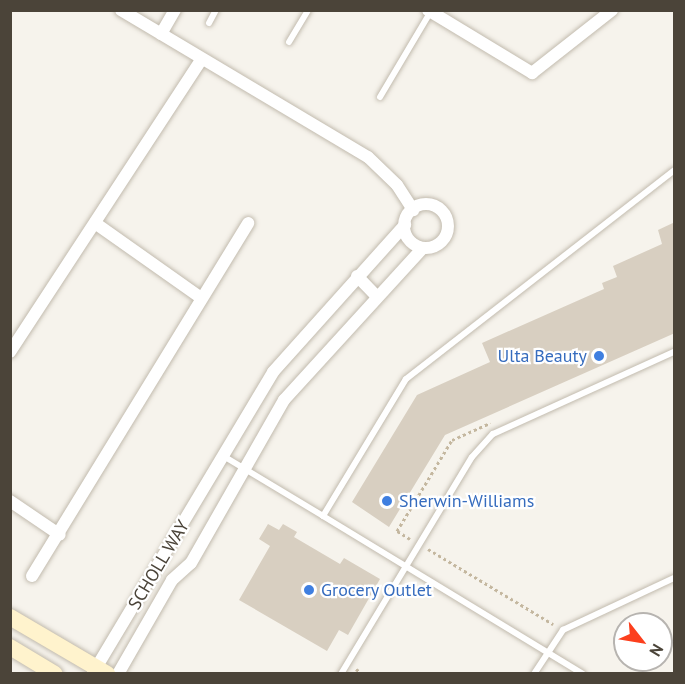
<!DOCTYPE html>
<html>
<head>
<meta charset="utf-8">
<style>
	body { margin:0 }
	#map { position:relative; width:685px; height:684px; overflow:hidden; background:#f6f3ec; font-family:"PT Sans",sans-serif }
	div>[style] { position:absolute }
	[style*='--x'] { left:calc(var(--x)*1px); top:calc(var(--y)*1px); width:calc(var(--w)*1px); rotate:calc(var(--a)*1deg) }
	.building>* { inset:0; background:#d8cfc1 }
	.path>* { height:3px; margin-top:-1.5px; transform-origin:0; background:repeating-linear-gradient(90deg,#c4b79f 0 3px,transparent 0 6px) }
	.roads { filter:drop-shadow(0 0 2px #c2bbae) drop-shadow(0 0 2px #c2bbae) }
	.lane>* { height:6px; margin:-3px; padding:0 3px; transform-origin:3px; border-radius:3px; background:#fff }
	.street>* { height:12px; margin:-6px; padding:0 6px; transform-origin:6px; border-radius:6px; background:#fff }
	.street>.ring { margin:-6px; padding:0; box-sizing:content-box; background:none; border:12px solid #fff; border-radius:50% }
	.secondary>* { height:16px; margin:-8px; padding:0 8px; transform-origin:8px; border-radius:8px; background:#fff3cd }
	.dots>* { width:16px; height:16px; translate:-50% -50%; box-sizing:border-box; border:3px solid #fff; border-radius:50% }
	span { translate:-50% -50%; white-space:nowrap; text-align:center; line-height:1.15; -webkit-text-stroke:4.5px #fff; paint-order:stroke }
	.shop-label { font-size:18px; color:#366cbe }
	.right { translate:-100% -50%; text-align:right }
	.left { translate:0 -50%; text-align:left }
	.street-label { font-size:18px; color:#4b4439 }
	.frame { position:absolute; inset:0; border:12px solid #4b4439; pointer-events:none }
	.north { position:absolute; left:613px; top:612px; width:60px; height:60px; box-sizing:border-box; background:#fff; border:2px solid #b7b4b0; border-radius:50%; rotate:121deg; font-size:16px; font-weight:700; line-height:24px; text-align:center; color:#4b4439 }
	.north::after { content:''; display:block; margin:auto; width:21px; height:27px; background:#fc3f1d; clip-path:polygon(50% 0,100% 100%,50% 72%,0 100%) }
</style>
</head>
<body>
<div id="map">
	<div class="building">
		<i style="clip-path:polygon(675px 222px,675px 333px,445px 435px,389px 527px,352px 502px,417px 395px,490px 362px,482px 343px,604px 289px,602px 283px,617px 277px,613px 266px,662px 244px,658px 230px)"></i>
		<i style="clip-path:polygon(268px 524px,279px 530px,283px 524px,297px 532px,294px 537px,340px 564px,344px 558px,380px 579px,348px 635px,339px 630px,327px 651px,239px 600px,270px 546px,259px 539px)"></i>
	</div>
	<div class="path">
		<i style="--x:410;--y:539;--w:15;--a:-148"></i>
		<i style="--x:397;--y:531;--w:106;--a:-58.9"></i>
		<i style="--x:452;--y:440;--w:42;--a:-24.1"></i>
		<i style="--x:428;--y:549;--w:146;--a:31"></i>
		<i style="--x:356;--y:669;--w:9;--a:36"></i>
	</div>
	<div class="roads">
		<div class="lane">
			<i style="--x:209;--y:23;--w:15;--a:-62"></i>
			<i style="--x:289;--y:42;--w:37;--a:-59"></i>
			<i style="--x:380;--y:97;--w:100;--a:-59.3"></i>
			<i style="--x:225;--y:457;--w:114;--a:31"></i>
			<i style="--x:323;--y:516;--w:160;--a:-58.8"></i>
			<i style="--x:406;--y:379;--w:340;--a:-37.9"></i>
			<i style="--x:323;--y:516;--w:304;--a:31.3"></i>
			<i style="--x:341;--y:674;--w:253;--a:-58.9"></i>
			<i style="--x:472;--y:457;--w:31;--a:-48"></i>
			<i style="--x:493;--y:434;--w:199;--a:-24.4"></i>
			<i style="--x:534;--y:674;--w:53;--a:-56.6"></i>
			<i style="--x:563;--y:630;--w:123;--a:-25.1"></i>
		</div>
		<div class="street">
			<i style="--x:121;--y:10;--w:287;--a:30.8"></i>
			<i style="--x:368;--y:157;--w:40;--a:44"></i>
			<i style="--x:397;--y:185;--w:30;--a:57"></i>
			<i style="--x:428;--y:10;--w:122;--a:31.2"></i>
			<i style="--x:532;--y:73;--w:102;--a:-38.2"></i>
			<i style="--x:161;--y:34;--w:28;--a:-60"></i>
			<i class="ring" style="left:404px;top:204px;width:32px;height:32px"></i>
			<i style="--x:95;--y:223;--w:128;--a:35.2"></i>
			<i style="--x:357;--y:276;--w:28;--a:46"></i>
			<i style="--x:10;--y:352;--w:350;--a:-56.8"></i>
			<i style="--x:10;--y:501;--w:60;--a:34.2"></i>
			<i style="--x:32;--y:576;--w:414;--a:-58.5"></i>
			<i style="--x:93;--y:673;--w:351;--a:-59.1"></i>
			<i style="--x:273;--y:372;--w:198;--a:-48.1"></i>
			<i style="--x:118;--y:674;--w:108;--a:-60.1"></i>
			<i style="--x:172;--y:580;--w:25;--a:-42"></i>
			<i style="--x:191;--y:563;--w:188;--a:-60.3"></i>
			<i style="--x:284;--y:400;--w:206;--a:-47.6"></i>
		</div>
		<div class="secondary">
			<i style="--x:10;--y:617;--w:113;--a:30.4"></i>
			<i style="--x:10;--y:647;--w:52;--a:31"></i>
		</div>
	</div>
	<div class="dots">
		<i style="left:599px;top:356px;background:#3f7fe0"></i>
		<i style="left:387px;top:501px;background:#3f7fe0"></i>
		<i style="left:309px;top:590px;background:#3f7fe0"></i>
	</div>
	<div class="shop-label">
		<span class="right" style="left:587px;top:356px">Ulta Beauty</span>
		<span class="left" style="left:399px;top:501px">Sherwin-Williams</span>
		<span class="left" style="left:321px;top:590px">Grocery Outlet</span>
	</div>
	<div class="street-label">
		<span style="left:159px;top:565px;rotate:-59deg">SCHOLL WAY</span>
	</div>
	<div class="frame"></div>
	<div class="north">N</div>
</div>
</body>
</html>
